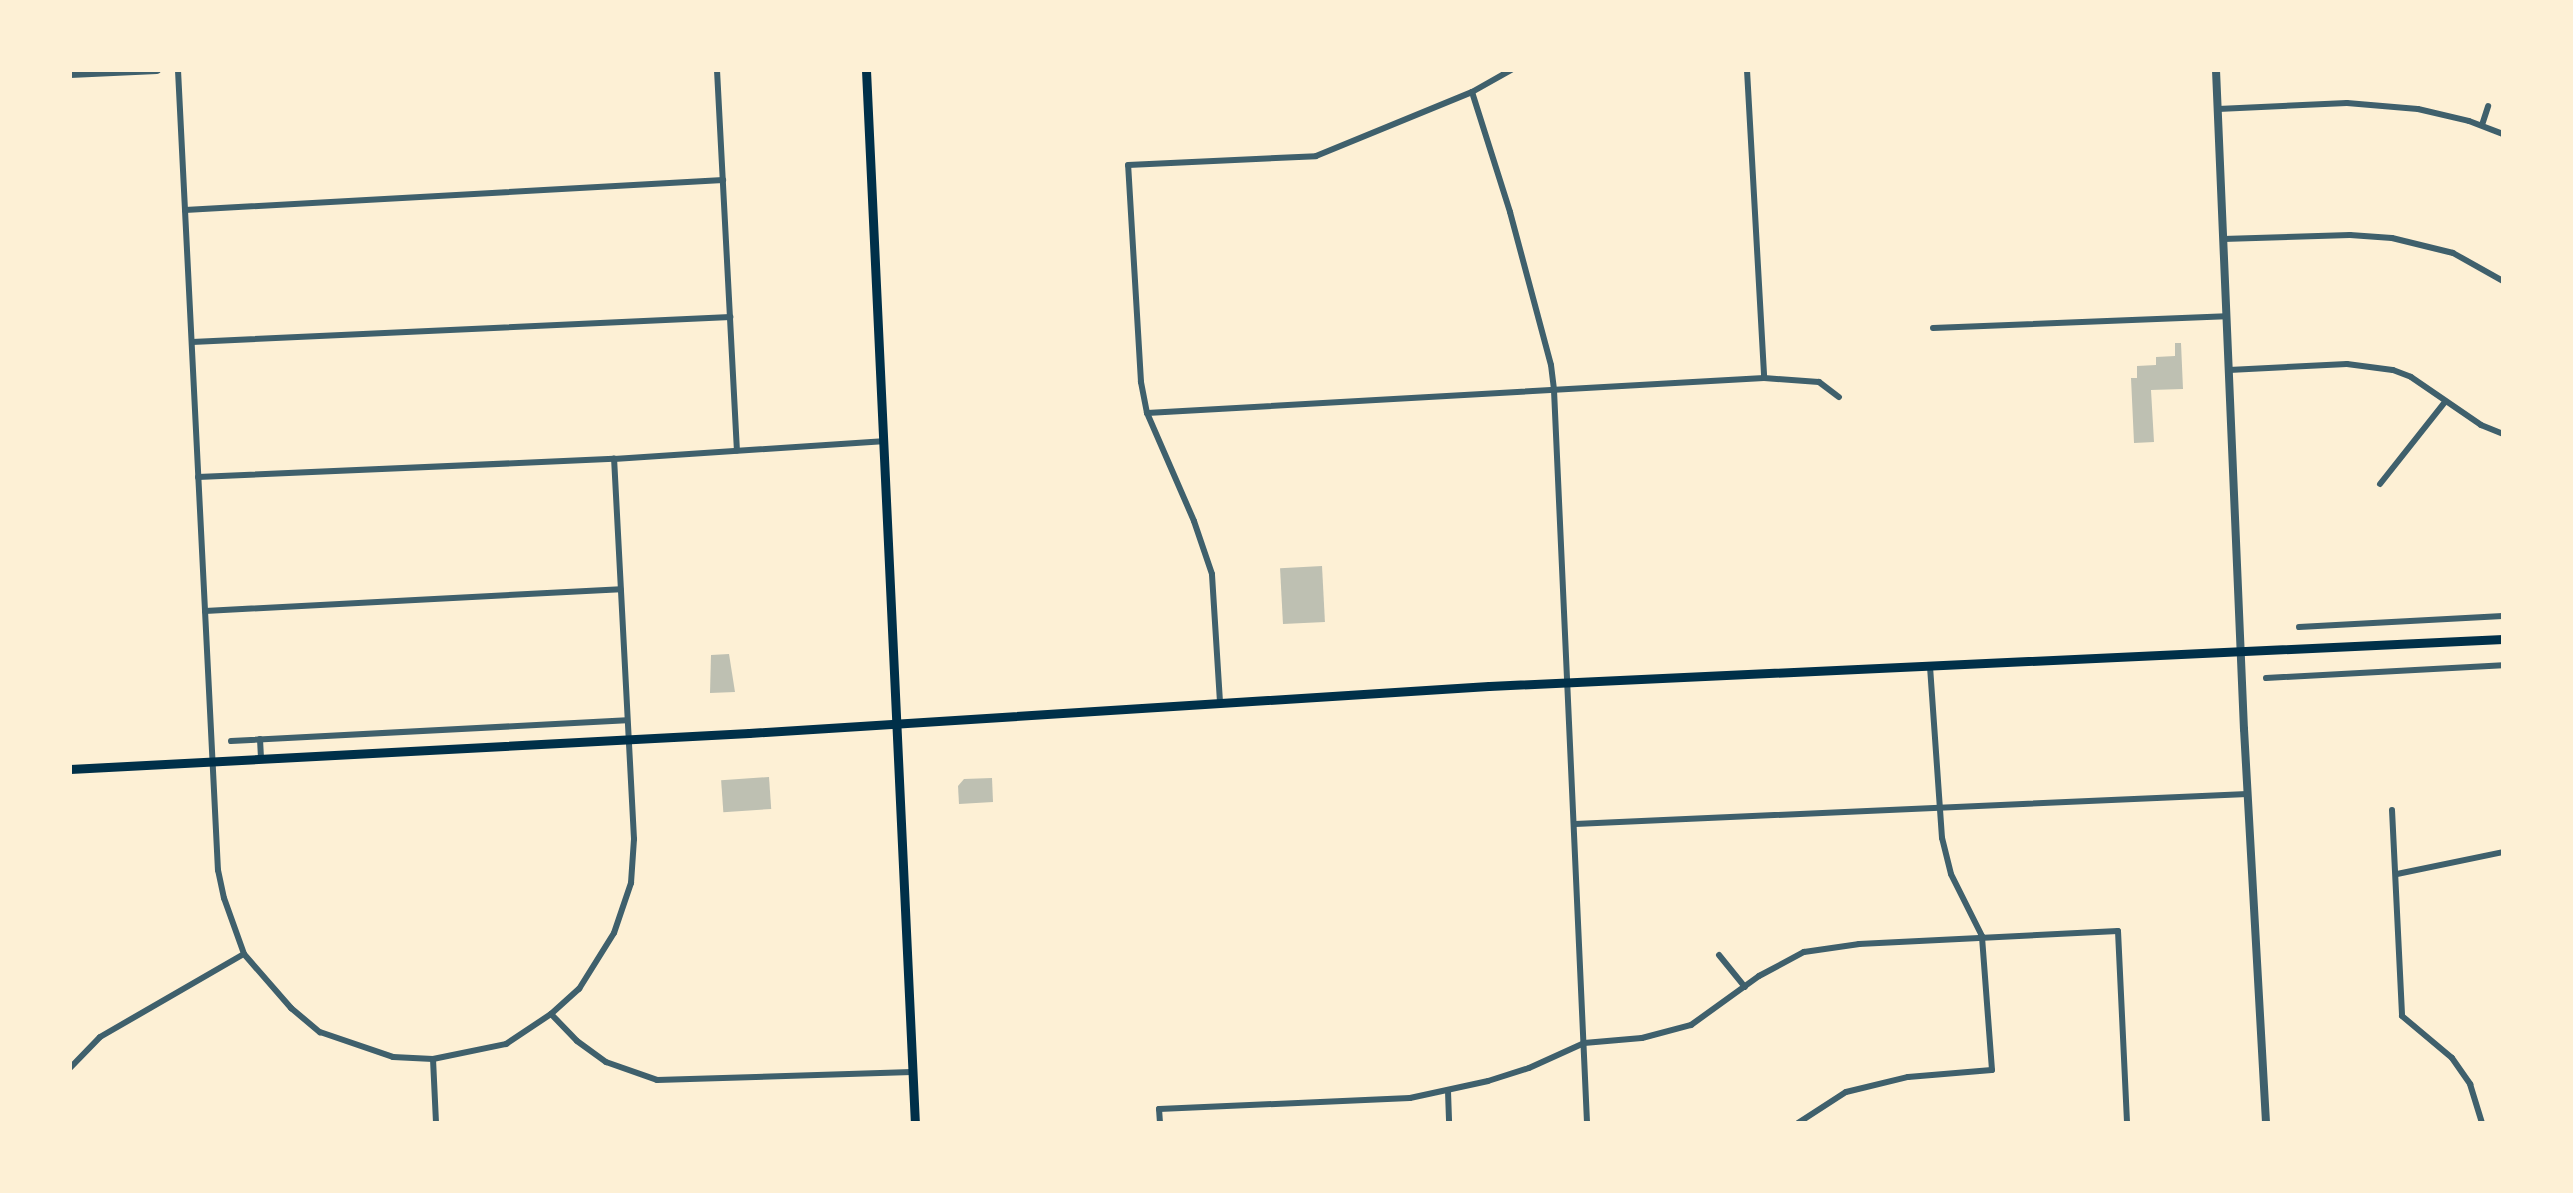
<!DOCTYPE html>
<html>
<head>
<meta charset="utf-8">
<style>
	body { margin:0 }
	#map { position:relative; width:2573px; height:1193px; overflow:hidden; background:#fdf0d5; font-family:"Source Serif 4",serif }
	div>[style] { position:absolute }
	[style*='--x'] { left:calc(var(--x)*1px); top:calc(var(--y)*1px); width:calc(var(--w)*1px); rotate:calc(var(--a)*1deg) }
	.building>* { inset:0; background:#bec0b2; transform-origin:0 0 }
	.minor>* { height:6px; margin:-3px; padding:0 3px; transform-origin:3px; border-radius:3px; background:#3f606c }
	.tertiary>* { height:8px; margin:-4px; padding:0 4px; transform-origin:4px; border-radius:4px; background:#3f606c }
	.secondary>* { height:9px; margin:-4.5px; padding:0 4.5px; transform-origin:4.5px; border-radius:4.5px; background:#003049 }
	span { translate:-50% -50%; white-space:nowrap; text-align:center; line-height:1.15; -webkit-text-stroke:5px #fdf0d5; paint-order:stroke }
	.frame { position:absolute; inset:0; border:72px solid #fdf0d5; pointer-events:none }
</style>
</head>
<body>
<div id="map">
	<div class="building">
		<i style="clip-path:polygon(2175px 343px,2181px 343px,2183px 389px,2151px 390px,2154px 442px,2134px 443px,2131px 378px,2137px 378px,2137px 366px,2156px 365px,2156px 357px,2175px 356px)"></i>
		<i style="left:1322px;top:566px;width:56px;height:42px;rotate:87deg"></i>
		<i style="clip-path:polygon(729px 654px,735px 692px,710px 693px,711px 655px)"></i>
		<i style="left:769px;top:777px;width:32px;height:48px;rotate:86deg"></i>
		<i style="clip-path:polygon(992px 778px,993px 802px,959px 804px,958px 786px,964px 779px)"></i>
	</div>
	<div class="minor">
		<i style="--x:178;--y:70;--w:801;--a:87.14"></i>
		<i style="--x:218;--y:870;--w:29;--a:78"></i>
		<i style="--x:224;--y:898;--w:59;--a:70.3"></i>
		<i style="--x:244;--y:954;--w:72;--a:49"></i>
		<i style="--x:291;--y:1008;--w:38;--a:40"></i>
		<i style="--x:320;--y:1032;--w:77;--a:18.9"></i>
		<i style="--x:393;--y:1057;--w:40;--a:2.9"></i>
		<i style="--x:433;--y:1059;--w:75;--a:-11.6"></i>
		<i style="--x:506;--y:1044;--w:54;--a:-33.7"></i>
		<i style="--x:551;--y:1014;--w:38;--a:-42"></i>
		<i style="--x:579;--y:989;--w:66;--a:-58"></i>
		<i style="--x:614;--y:933;--w:53;--a:-71.2"></i>
		<i style="--x:631;--y:883;--w:44;--a:-86.1"></i>
		<i style="--x:634;--y:839;--w:381;--a:-93"></i>
		<i style="--x:717;--y:70;--w:381;--a:87"></i>
		<i style="--x:1747;--y:70;--w:308;--a:86.8"></i>
		<i style="--x:1472;--y:92;--w:126;--a:72.4"></i>
		<i style="--x:1510;--y:212;--w:158;--a:75"></i>
		<i style="--x:1551;--y:365;--w:25;--a:83"></i>
		<i style="--x:1554;--y:390;--w:734;--a:87.42"></i>
		<i style="--x:2218;--y:109;--w:129;--a:-2.7"></i>
		<i style="--x:2347;--y:103;--w:71;--a:4.8"></i>
		<i style="--x:2418;--y:109;--w:52;--a:13.2"></i>
		<i style="--x:2469;--y:121;--w:36;--a:21"></i>
		<i style="--x:2482;--y:125;--w:20;--a:-72"></i>
		<i style="--x:185;--y:210;--w:539;--a:-3.19"></i>
		<i style="--x:2223;--y:239;--w:127;--a:-1.8"></i>
		<i style="--x:2350;--y:235;--w:42;--a:4.1"></i>
		<i style="--x:2392;--y:238;--w:63;--a:13.8"></i>
		<i style="--x:2453;--y:253;--w:57;--a:29.2"></i>
		<i style="--x:1933;--y:328;--w:293;--a:-2.3"></i>
		<i style="--x:192;--y:342;--w:539;--a:-2.66"></i>
		<i style="--x:2229;--y:370;--w:118;--a:-2.9"></i>
		<i style="--x:2347;--y:364;--w:46;--a:7.4"></i>
		<i style="--x:2393;--y:370;--w:19;--a:21"></i>
		<i style="--x:2411;--y:377;--w:85;--a:34.4"></i>
		<i style="--x:2481;--y:425;--w:24;--a:22"></i>
		<i style="--x:1147;--y:413;--w:618;--a:-3.25"></i>
		<i style="--x:1764;--y:378;--w:55;--a:4.2"></i>
		<i style="--x:1819;--y:382;--w:25;--a:37"></i>
		<i style="--x:198;--y:477;--w:416;--a:-2.5"></i>
		<i style="--x:614;--y:459;--w:269;--a:-3.8"></i>
		<i style="--x:2380;--y:484;--w:105;--a:-51.6"></i>
		<i style="--x:205;--y:611;--w:416;--a:-3"></i>
		<i style="--x:2299;--y:627;--w:204;--a:-3.1"></i>
		<i style="--x:2266;--y:678;--w:237;--a:-3.1"></i>
		<i style="--x:1220;--y:702;--w:128;--a:-93.6"></i>
		<i style="--x:1212;--y:574;--w:56;--a:-108.8"></i>
		<i style="--x:1194;--y:521;--w:118;--a:-113.5"></i>
		<i style="--x:1147;--y:413;--w:32;--a:-101"></i>
		<i style="--x:1141;--y:382;--w:217;--a:-93.4"></i>
		<i style="--x:1128;--y:165;--w:188;--a:-2.7"></i>
		<i style="--x:1316;--y:156;--w:169;--a:-22.3"></i>
		<i style="--x:1472;--y:92;--w:45;--a:-29.4"></i>
		<i style="--x:260;--y:739;--w:21;--a:87"></i>
		<i style="--x:231;--y:741;--w:396;--a:-3"></i>
		<i style="--x:2392;--y:810;--w:206;--a:87.2"></i>
		<i style="--x:2402;--y:1016;--w:65;--a:40"></i>
		<i style="--x:2452;--y:1058;--w:32;--a:55"></i>
		<i style="--x:2470;--y:1084;--w:41;--a:72.9"></i>
		<i style="--x:1575;--y:824;--w:673;--a:-2.56"></i>
		<i style="--x:2397;--y:874;--w:108;--a:-11.7"></i>
		<i style="--x:1719;--y:955;--w:41;--a:50.9"></i>
		<i style="--x:551;--y:1014;--w:37;--a:46"></i>
		<i style="--x:577;--y:1041;--w:36;--a:36"></i>
		<i style="--x:606;--y:1062;--w:54;--a:19.4"></i>
		<i style="--x:657;--y:1080;--w:255;--a:-1.8"></i>
		<i style="--x:433;--y:1059;--w:64;--a:87.3"></i>
		<i style="--x:70;--y:1068;--w:43;--a:-45.9"></i>
		<i style="--x:100;--y:1037;--w:166;--a:-30"></i>
		<i style="--x:1448;--y:1091;--w:32;--a:88"></i>
		<i style="--x:1160;--y:1123;--w:14;--a:-94"></i>
		<i style="--x:1159;--y:1109;--w:251;--a:-2.5"></i>
		<i style="--x:1410;--y:1098;--w:80;--a:-12.3"></i>
		<i style="--x:1488;--y:1081;--w:43;--a:-17.6"></i>
		<i style="--x:1529;--y:1068;--w:60;--a:-24.4"></i>
		<i style="--x:1584;--y:1043;--w:58;--a:-4.9"></i>
		<i style="--x:1642;--y:1038;--w:51;--a:-14.9"></i>
		<i style="--x:1691;--y:1025;--w:84;--a:-35.8"></i>
		<i style="--x:1759;--y:976;--w:51;--a:-28.1"></i>
		<i style="--x:1804;--y:952;--w:56;--a:-8.3"></i>
		<i style="--x:1859;--y:944;--w:259;--a:-2.9"></i>
		<i style="--x:2118;--y:931;--w:192;--a:87.3"></i>
		<i style="--x:1798;--y:1123;--w:57;--a:-32.9"></i>
		<i style="--x:1846;--y:1092;--w:64;--a:-13.6"></i>
		<i style="--x:1908;--y:1077;--w:84;--a:-4.8"></i>
		<i style="--x:1992;--y:1070;--w:134;--a:-94.3"></i>
		<i style="--x:1982;--y:936;--w:69;--a:-116.6"></i>
		<i style="--x:1951;--y:874;--w:37;--a:-104"></i>
		<i style="--x:1942;--y:838;--w:173;--a:-94"></i>
	</div>
	<div class="tertiary">
		<i style="--x:2216;--y:70;--w:660;--a:87.57"></i>
		<i style="--x:2244;--y:729;--w:395;--a:86.8"></i>
		<i style="--x:70;--y:74;--w:87;--a:-2.6"></i>
	</div>
	<div class="secondary">
		<i style="--x:866;--y:70;--w:1054;--a:87.34"></i>
		<i style="--x:70;--y:769;--w:680;--a:-3.03"></i>
		<i style="--x:749;--y:733;--w:741;--a:-3.63"></i>
		<i style="--x:1489;--y:686;--w:1015;--a:-2.65"></i>
	</div>
	<div class="frame"></div>
</div>
</body>
</html>
